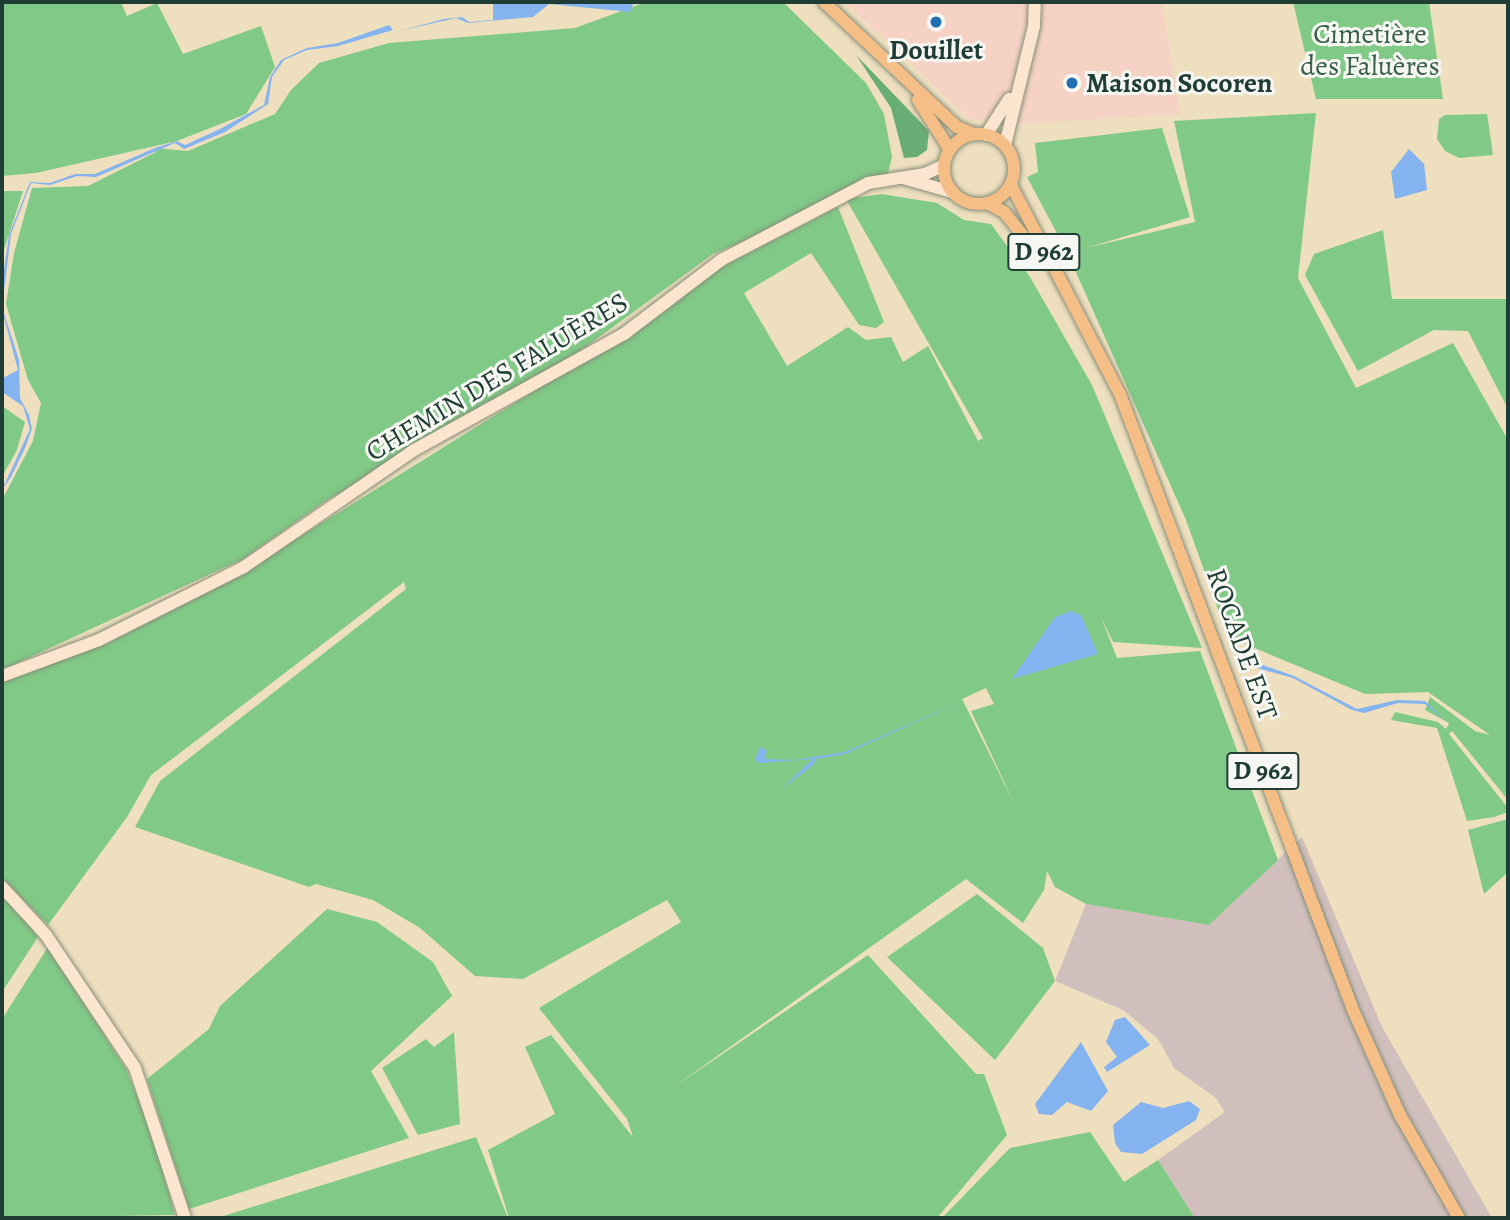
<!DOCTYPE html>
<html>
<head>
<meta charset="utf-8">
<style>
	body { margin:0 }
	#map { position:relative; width:1510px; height:1220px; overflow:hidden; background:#eedfbf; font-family:Alegreya,serif }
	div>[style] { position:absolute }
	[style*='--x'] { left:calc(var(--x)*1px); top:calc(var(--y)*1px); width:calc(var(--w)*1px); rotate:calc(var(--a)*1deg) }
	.built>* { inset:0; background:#f5d2c3 }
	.industrial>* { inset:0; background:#d1bfbd }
	.green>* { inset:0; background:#80c986 }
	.forest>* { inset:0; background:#68ad73 }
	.water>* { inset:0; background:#84b3ef }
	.roads { filter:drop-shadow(0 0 2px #868e7a) drop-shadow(0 0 2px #868e7a) }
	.secondary>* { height:12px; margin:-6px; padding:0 6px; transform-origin:6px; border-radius:6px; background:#fbe5cf }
	.primary>* { height:12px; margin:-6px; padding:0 6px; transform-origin:6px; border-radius:6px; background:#f6be87 }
	.primary>.ring { margin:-6px; padding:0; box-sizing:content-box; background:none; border:12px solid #f6be87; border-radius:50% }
	.dots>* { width:19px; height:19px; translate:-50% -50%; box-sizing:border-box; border:4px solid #f6f6f2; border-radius:50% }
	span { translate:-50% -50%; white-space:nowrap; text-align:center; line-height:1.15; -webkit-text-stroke:6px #f6f6f2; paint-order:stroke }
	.shield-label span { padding:2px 5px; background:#f6f6f2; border:2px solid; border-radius:5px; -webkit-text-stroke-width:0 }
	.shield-label { font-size:26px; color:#1f3d34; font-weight:700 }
	.park-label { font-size:28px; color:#376048 }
	.poi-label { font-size:28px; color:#1f3d34; font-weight:700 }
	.left { translate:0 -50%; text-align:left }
	.street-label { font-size:28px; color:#1f3d34 }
	.frame { position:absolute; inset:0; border:4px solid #1f3d34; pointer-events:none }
</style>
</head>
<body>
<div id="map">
	<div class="built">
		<i style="clip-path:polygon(845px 2px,1162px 2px,1180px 114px,1014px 124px,970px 119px)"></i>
	</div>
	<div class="industrial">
		<i style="clip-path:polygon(1302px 837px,1382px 1027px,1492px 1218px,1195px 1218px,1158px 1160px,1225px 1112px,1216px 1098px,1174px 1068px,1158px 1039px,1123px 1010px,1055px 981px,1086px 904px,1209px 925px)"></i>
	</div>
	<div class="green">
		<i style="clip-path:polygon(2px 2px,121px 2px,127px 16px,157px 3px,183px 54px,261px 26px,275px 67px,246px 114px,177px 141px,36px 173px,2px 176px)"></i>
		<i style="clip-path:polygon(646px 2px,783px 2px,866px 83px,884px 114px,892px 157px,886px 181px,713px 254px,536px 383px,327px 500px,243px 559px,2px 670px,2px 500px,33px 441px,41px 403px,28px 380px,6px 304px,14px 253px,32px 188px,88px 186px,156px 152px,155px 148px,188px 151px,275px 114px,291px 90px,319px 63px,389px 43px,575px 28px)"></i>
		<i style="clip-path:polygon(1293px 2px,1429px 2px,1443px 99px,1316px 99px)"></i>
		<i style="clip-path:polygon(1316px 113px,1298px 278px,1356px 388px,1453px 343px,1508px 440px,1508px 800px,1452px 731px,1449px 734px,1508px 808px,1508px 812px,1494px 817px,1467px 821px,1437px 728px,1391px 720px,1395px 712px,1438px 722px,1446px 729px,1449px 723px,1425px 710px,1430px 697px,1475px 731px,1490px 735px,1428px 692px,1365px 694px,1228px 637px,1186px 520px,1067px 252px,1027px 177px,1038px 172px,1035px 143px,1162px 128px,1190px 217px,1086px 248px,1195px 222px,1174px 121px)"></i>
		<i style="clip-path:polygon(1487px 114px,1493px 155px,1459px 158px,1445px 151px,1437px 139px,1439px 119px,1445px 115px)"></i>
		<i style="clip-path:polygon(2px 191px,23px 191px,2px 256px)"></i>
		<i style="clip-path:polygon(evenodd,882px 194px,937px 203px,964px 220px,991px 224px,1030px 277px,1092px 385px,1202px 648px,1113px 642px,1101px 617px,1117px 658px,1200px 651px,1278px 860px,1209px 925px,1086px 904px,1055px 887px,1047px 871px,1044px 890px,1023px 923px,966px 879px,671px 1089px,868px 955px,976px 1074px,984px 1074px,1007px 1135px,937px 1218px,509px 1218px,488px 1150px,555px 1114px,525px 1047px,551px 1035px,633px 1137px,627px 1119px,539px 1008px,681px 922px,667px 900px,523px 979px,475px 976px,420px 928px,373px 900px,316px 884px,309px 887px,135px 827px,160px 781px,406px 589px,404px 582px,151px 775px,127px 817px,48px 925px,2px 878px,2px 681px,106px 644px,222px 585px,663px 311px,710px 273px,838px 207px,884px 322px,876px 328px,859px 325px,811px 253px,744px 293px,787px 366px,848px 327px,866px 340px,891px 337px,903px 362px,928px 346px,978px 441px,983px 438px,846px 199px,882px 194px,986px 688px,994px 704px,971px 711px,1015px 805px,962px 699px,986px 688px)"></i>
		<i style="clip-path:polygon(1383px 230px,1392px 299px,1508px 299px,1508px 409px,1468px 331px,1434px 330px,1358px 371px,1305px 275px,1314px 254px)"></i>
		<i style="clip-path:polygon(2px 406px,25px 422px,17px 450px,2px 477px)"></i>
		<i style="clip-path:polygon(1508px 819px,1508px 872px,1484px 894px,1468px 830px)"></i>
		<i style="clip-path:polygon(2px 887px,38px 937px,2px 992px)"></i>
		<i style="clip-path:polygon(977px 894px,1043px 948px,1055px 981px,995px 1060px,887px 957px)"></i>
		<i style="clip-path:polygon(327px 909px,377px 922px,433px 962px,452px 996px,371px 1071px,409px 1138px,189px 1209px,147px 1079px,209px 1029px,220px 1006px)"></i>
		<i style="clip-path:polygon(48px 947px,126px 1069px,153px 1136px,175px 1215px,2px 1218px,2px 1019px)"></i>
		<i style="clip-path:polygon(454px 1032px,460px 1124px,418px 1135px,382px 1068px,426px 1039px,434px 1047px)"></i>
		<i style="clip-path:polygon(1090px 1132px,1124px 1182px,1158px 1160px,1195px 1218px,942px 1218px,1010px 1148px)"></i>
		<i style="clip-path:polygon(476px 1137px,508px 1218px,217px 1218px)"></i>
	</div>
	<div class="forest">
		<i style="clip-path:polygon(856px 55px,929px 131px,927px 150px,917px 157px,904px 158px,891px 108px)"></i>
	</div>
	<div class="water">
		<i style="clip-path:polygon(498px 2px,634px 2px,630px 12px,549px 4px,533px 17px,468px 23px,456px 18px,399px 31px,444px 19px,462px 17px,469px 22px,493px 20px,493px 3px)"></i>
		<i style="clip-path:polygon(389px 25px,393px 30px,338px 46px,307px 50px,284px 60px,272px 77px,268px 104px,225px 132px,184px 149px,175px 143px,96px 177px,77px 176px,50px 185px,31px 183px,11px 234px,2px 307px,19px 360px,20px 398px,29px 415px,32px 429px,25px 448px,11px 477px,2px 490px,30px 429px,23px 406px,2px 392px,3px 378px,18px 370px,2px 310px,2px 283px,9px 235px,30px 182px,50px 183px,75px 174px,95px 174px,155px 148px,177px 141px,185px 145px,220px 129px,264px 105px,270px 77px,281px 60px,307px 48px,338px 43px)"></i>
		<i style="clip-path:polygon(1409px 149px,1424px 164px,1427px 190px,1395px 199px,1391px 172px)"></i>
		<i style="clip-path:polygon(1071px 611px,1081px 615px,1098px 654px,1012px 679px,1055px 617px)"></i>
		<i style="clip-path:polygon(1235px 655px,1294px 676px,1357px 709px,1397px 700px,1425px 701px,1445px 721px,1425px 704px,1398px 703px,1364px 713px,1352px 710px,1293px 678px,1257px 668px)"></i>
		<i style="clip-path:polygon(970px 698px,845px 754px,815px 759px,814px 764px,808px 769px,780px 790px,813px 759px,759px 763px,755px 760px,760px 747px,767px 751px,764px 759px,794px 760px,845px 752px)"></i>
		<i style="clip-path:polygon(1125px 1017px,1150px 1045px,1107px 1072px,1104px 1067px,1117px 1057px,1106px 1042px,1115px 1020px)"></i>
		<i style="clip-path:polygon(1081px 1042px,1108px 1091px,1091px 1111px,1067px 1102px,1052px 1115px,1039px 1114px,1035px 1104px)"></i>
		<i style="clip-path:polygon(1189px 1101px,1200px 1109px,1196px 1120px,1142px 1154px,1121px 1152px,1115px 1143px,1113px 1125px,1141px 1102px,1163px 1108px)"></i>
	</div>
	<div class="roads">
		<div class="secondary">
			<i style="--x:986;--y:135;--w:43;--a:-57.4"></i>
			<i style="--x:1005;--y:145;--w:122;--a:-76.3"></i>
			<i style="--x:1034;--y:26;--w:24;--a:-88"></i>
			<i style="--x:903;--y:178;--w:51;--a:15.9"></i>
			<i style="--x:2;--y:676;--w:103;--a:-20.4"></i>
			<i style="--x:99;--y:640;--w:162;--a:-26.7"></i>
			<i style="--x:244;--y:567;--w:206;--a:-34.5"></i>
			<i style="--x:414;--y:450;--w:240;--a:-28.9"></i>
			<i style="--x:624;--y:334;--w:122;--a:-37.3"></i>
			<i style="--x:721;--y:260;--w:166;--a:-27.6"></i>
			<i style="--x:868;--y:183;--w:58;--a:-9"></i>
			<i style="--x:925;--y:174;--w:21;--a:-25"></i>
			<i style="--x:2;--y:887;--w:65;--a:47.5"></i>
			<i style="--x:46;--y:935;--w:160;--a:56.2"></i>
			<i style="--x:135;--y:1068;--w:158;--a:71.6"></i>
		</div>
		<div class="primary">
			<i style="--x:824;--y:2;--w:183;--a:43.2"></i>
			<i style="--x:957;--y:127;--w:18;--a:22"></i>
			<i style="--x:918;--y:100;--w:59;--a:57.4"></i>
			<i class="ring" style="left:944px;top:134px;width:58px;height:58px"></i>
			<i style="--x:1011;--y:185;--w:236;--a:62.5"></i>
			<i style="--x:1120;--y:394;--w:659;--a:69.28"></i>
			<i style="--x:1353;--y:1010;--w:115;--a:65.9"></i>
			<i style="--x:1400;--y:1115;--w:119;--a:60.2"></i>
			<i style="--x:987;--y:203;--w:19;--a:28"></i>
			<i style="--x:1004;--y:212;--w:53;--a:51.2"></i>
		</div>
	</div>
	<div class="dots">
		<i style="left:936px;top:22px;background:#1f6fb2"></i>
		<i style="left:1072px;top:83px;background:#1f6fb2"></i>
	</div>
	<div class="shield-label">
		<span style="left:1044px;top:252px">D 962</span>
		<span style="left:1263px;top:771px">D 962</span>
	</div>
	<div class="park-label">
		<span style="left:1370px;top:50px">Cimetière<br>des Faluères</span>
	</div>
	<div class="poi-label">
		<span style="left:936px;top:50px">Douillet</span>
		<span class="left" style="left:1086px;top:83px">Maison Socoren</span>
	</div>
	<div class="street-label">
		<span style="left:497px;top:377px;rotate:-31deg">CHEMIN DES FALUÈRES</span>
		<span style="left:1242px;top:644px;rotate:70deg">ROCADE EST</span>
	</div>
	<div class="frame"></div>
</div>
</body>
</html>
